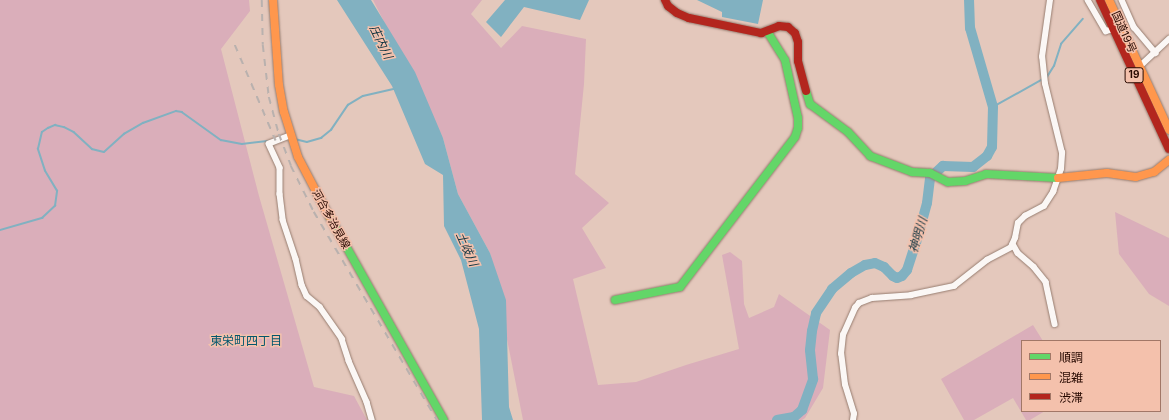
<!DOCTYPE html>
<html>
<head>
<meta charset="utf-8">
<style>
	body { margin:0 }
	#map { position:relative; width:1169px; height:420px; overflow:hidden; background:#e4c8bc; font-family:Inter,"Noto Sans JP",sans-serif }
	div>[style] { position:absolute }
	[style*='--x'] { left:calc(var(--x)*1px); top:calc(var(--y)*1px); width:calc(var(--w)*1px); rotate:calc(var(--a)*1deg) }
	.green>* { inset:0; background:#daaeba }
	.water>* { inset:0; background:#81b1c1 }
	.stream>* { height:1.5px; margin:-0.75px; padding:0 0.75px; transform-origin:0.75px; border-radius:0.75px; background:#81b1c1 }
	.river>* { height:10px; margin:-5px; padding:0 5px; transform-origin:5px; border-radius:5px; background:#81b1c1 }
	.roads { filter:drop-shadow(0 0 1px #977d70) drop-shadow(0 0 1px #977d70) }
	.street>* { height:5.5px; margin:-2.75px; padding:0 2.75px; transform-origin:2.75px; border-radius:2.75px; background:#fbf7f5 }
	.fast>* { height:8px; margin:-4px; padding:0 4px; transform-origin:4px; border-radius:4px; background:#63d668 }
	.slow>* { height:8px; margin:-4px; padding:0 4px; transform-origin:4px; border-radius:4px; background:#ff974d }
	.jam>* { height:8px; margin:-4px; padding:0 4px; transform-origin:4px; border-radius:4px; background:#b3261e }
	.rail>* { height:1.5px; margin-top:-0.75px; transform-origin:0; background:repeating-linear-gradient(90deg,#b9b1ae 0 7px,transparent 0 14px) }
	span { translate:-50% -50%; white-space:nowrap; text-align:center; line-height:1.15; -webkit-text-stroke:3px #f4c1ac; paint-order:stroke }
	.shield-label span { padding:1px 3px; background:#f4c1ac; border:1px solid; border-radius:3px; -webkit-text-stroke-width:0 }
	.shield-label { font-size:10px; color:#270900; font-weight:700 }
	.street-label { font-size:11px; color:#270900 }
	.water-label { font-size:12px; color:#0d3340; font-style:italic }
	.neighbourhood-label { font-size:12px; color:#00566d }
	.legend { position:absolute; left:1021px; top:340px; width:140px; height:72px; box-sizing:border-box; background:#f4c1ac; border:1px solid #a27767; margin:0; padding:5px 7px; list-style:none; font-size:12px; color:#270900 }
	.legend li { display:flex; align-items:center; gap:8px; height:20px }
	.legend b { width:20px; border:1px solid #a27767 }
</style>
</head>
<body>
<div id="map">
	<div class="green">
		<i style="clip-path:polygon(0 0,249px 0,250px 11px,221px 49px,259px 196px,314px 387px,354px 396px,367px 420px,0 420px)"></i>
		<i style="clip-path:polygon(373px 0,482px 0,471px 14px,501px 48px,522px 26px,586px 39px,584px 84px,575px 174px,609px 203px,582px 228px,606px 268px,573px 279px,598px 385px,636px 382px,686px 365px,739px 349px,722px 255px,730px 252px,742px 261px,744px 304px,749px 318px,774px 307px,779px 294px,830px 330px,823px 388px,805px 418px,802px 420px,523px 420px,490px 253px,458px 194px,443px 138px)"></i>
		<i style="clip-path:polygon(1115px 212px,1169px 238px,1169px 306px,1149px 294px,1119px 254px)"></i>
		<i style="clip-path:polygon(1033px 325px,1043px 341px,1022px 341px,1022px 411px,1045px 411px,1030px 420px,1026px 420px,1013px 398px,974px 420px,964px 420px,941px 379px)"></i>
	</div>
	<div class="water">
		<i style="clip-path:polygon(337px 0,371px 0,415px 72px,443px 138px,458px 194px,490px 253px,506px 300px,509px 407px,513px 420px,482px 420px,479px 329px,461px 260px,444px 226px,443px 175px,425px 164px,392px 86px)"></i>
		<i style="clip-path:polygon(505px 0,589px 0,580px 20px,524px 7px,501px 37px,486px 22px)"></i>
		<i style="clip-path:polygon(697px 0,763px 0,758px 24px,722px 17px,722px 12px)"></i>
	</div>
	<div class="stream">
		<i style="--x:1047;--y:77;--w:13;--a:-58"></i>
		<i style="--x:1054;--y:66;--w:23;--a:-72"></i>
		<i style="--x:1061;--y:44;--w:33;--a:-49"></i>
		<i style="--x:993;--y:107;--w:57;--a:-29.2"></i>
		<i style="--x:295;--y:139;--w:12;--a:14"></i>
		<i style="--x:307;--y:142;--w:15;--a:-16"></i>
		<i style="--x:321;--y:138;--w:13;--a:-39"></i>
		<i style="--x:331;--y:130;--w:30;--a:-56"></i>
		<i style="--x:348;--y:105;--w:17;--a:-31"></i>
		<i style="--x:363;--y:96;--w:32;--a:-13"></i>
		<i style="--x:0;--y:230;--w:44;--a:-15.9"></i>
		<i style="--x:42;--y:218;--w:18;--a:-43"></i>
		<i style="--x:55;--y:206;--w:15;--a:-82"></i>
		<i style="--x:57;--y:191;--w:23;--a:-121"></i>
		<i style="--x:45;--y:171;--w:23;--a:-108"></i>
		<i style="--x:38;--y:149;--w:17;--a:-77"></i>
		<i style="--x:42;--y:132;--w:7;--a:-34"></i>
		<i style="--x:48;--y:128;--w:8;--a:-23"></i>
		<i style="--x:55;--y:125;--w:9;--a:13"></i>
		<i style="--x:64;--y:127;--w:11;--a:27"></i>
		<i style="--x:74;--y:132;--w:25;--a:43"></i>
		<i style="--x:92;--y:149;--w:12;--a:14"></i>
		<i style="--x:104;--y:152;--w:27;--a:-42"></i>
		<i style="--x:124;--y:134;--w:22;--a:-30"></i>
		<i style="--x:143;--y:123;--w:35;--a:-20"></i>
		<i style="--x:176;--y:111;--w:6;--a:9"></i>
		<i style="--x:182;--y:112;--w:48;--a:35.7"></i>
		<i style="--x:221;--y:140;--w:21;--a:11"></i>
		<i style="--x:242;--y:144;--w:25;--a:-7"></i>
	</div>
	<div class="river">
		<i style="--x:777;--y:420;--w:17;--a:-10"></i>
		<i style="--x:794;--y:417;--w:11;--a:-41"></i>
		<i style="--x:802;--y:410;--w:33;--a:-70"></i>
		<i style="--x:813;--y:379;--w:29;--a:-96"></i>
		<i style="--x:810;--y:350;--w:19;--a:-84"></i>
		<i style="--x:812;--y:331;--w:18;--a:-77"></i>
		<i style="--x:816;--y:313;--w:29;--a:-56"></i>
		<i style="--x:832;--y:289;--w:25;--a:-40"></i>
		<i style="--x:851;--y:273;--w:16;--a:-30"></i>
		<i style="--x:865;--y:265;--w:10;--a:-11"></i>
		<i style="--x:875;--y:263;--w:10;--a:24"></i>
		<i style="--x:884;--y:267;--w:13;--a:45"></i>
		<i style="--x:893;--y:276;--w:4;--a:27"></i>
		<i style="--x:897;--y:278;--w:5;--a:-22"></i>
		<i style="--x:902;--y:276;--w:8;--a:-50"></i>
		<i style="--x:907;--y:270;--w:28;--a:-72"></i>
		<i style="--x:916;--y:243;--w:41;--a:-74.6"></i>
		<i style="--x:927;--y:203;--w:25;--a:-83"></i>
		<i style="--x:930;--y:178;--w:18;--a:-43"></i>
		<i style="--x:943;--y:166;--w:30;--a:2"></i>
		<i style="--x:973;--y:167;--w:18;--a:-38"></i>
		<i style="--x:987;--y:156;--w:10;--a:-61"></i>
		<i style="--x:992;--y:147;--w:40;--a:-88.6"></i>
		<i style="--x:993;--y:107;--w:82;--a:-106.2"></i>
		<i style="--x:970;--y:28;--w:28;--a:-92"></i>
	</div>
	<div class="roads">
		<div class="street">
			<i style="--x:1088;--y:0;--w:36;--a:60"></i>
			<i style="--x:1106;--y:31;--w:8;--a:-14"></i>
			<i style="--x:1122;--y:0;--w:30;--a:66"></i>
			<i style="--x:1134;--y:27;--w:34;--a:50"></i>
			<i style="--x:1139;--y:67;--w:41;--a:-43"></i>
			<i style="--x:290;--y:136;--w:22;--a:159"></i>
			<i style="--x:269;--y:144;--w:26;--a:65"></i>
			<i style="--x:280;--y:168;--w:26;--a:90"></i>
			<i style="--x:280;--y:194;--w:26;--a:83"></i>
			<i style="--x:283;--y:220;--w:41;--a:71.6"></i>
			<i style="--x:296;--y:259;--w:27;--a:77"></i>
			<i style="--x:302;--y:285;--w:12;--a:66"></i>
			<i style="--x:307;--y:296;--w:17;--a:40"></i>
			<i style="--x:320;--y:307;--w:39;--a:55"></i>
			<i style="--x:342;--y:339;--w:23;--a:72"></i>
			<i style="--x:349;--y:361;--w:45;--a:66.3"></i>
			<i style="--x:367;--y:402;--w:19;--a:74"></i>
			<i style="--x:1013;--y:244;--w:10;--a:61"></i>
			<i style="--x:1018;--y:253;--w:21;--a:41"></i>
			<i style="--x:1034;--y:267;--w:19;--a:51"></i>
			<i style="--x:1046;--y:282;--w:43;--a:77.9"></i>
			<i style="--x:853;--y:420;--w:6;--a:-81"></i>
			<i style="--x:854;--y:414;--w:30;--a:-107"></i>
			<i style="--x:845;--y:385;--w:31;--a:-97"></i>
			<i style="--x:841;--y:354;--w:19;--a:-84"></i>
			<i style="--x:843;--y:335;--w:30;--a:-66"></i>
			<i style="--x:855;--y:308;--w:6;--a:-51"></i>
			<i style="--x:859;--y:303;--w:14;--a:-21"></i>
			<i style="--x:872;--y:298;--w:39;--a:-4"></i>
			<i style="--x:911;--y:295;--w:44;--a:-11.8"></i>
			<i style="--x:954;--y:286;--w:42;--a:-38.2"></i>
			<i style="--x:987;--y:260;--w:27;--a:-28"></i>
			<i style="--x:1011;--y:247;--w:10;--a:-66"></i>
			<i style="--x:1015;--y:238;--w:15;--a:-79"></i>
			<i style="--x:1018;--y:223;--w:10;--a:-45"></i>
			<i style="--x:1025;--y:216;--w:21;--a:-28"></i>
			<i style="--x:1044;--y:206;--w:17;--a:-57"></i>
			<i style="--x:1053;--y:192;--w:24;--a:-71"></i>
			<i style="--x:1061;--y:169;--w:16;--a:-86"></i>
			<i style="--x:1062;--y:153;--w:71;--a:-103.8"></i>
			<i style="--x:1045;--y:84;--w:27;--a:-96"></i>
			<i style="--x:1042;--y:57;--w:58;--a:-82"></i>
		</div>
		<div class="fast">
			<i style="--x:806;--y:91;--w:14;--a:73"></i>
			<i style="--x:810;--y:104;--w:47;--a:36.4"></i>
			<i style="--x:848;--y:132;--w:33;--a:47"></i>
			<i style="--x:870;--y:156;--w:45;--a:20.9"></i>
			<i style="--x:912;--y:172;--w:18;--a:3"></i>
			<i style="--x:930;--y:173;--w:20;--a:27"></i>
			<i style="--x:948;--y:182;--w:17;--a:-3"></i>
			<i style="--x:965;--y:181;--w:22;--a:-18"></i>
			<i style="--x:986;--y:174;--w:72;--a:3.2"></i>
			<i style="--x:329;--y:216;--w:234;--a:60.6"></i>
			<i style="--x:615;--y:300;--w:66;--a:-11.3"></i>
			<i style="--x:680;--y:287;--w:189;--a:-52.5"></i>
			<i style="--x:795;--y:137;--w:9;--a:-72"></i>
			<i style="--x:798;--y:128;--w:10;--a:-90"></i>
			<i style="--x:798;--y:118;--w:59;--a:-102.6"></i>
			<i style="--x:785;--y:60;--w:34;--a:-122"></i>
		</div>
		<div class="slow">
			<i style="--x:273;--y:0;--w:85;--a:86"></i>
			<i style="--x:279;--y:85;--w:27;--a:80"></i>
			<i style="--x:284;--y:112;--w:47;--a:72.7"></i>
			<i style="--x:298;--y:157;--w:67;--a:62.3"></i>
			<i style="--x:1109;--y:0;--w:143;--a:65.2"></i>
			<i style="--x:1058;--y:178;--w:49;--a:-5.8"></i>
			<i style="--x:1107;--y:173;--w:29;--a:8"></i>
			<i style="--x:1136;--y:177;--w:19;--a:-16"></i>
			<i style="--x:1154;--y:172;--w:19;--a:-39"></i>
		</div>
		<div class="jam">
			<i style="--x:665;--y:0;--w:7;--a:63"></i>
			<i style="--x:668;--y:6;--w:11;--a:38"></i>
			<i style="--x:677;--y:13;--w:13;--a:23"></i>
			<i style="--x:689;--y:18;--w:74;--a:11.8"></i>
			<i style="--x:761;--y:33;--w:19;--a:-21"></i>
			<i style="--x:779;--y:26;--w:9;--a:6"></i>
			<i style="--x:788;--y:27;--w:9;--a:41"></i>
			<i style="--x:795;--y:33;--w:9;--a:72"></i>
			<i style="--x:798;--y:42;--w:19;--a:90"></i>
			<i style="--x:798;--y:61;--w:31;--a:75"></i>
			<i style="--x:1100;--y:0;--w:164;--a:65.2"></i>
		</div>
	</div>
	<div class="rail">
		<i style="--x:262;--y:0;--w:45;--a:88.7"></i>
		<i style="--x:263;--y:45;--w:52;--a:83.4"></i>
		<i style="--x:269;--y:97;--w:38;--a:75"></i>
		<i style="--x:279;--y:134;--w:34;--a:69"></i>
		<i style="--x:291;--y:166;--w:51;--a:63.4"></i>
		<i style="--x:314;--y:212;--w:242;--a:59.4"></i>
		<i style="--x:235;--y:45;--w:104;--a:66.9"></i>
	</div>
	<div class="shield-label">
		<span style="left:1134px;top:75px">19</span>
	</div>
	<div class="street-label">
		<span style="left:1124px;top:32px;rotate:66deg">国道19号</span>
		<span style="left:331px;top:219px;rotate:61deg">河合多治見線</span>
	</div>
	<div class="water-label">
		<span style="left:381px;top:42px;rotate:64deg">庄内川</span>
		<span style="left:918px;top:235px;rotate:-73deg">神明川</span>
		<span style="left:467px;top:249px;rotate:66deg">土岐川</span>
	</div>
	<div class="neighbourhood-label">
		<span style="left:246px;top:341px">東栄町四丁目</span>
	</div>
	<ul class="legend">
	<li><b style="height:5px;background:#63d668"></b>順調</li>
	<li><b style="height:5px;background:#ff974d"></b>混雑</li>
	<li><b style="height:5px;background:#b3261e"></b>渋滞</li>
	</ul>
</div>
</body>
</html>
